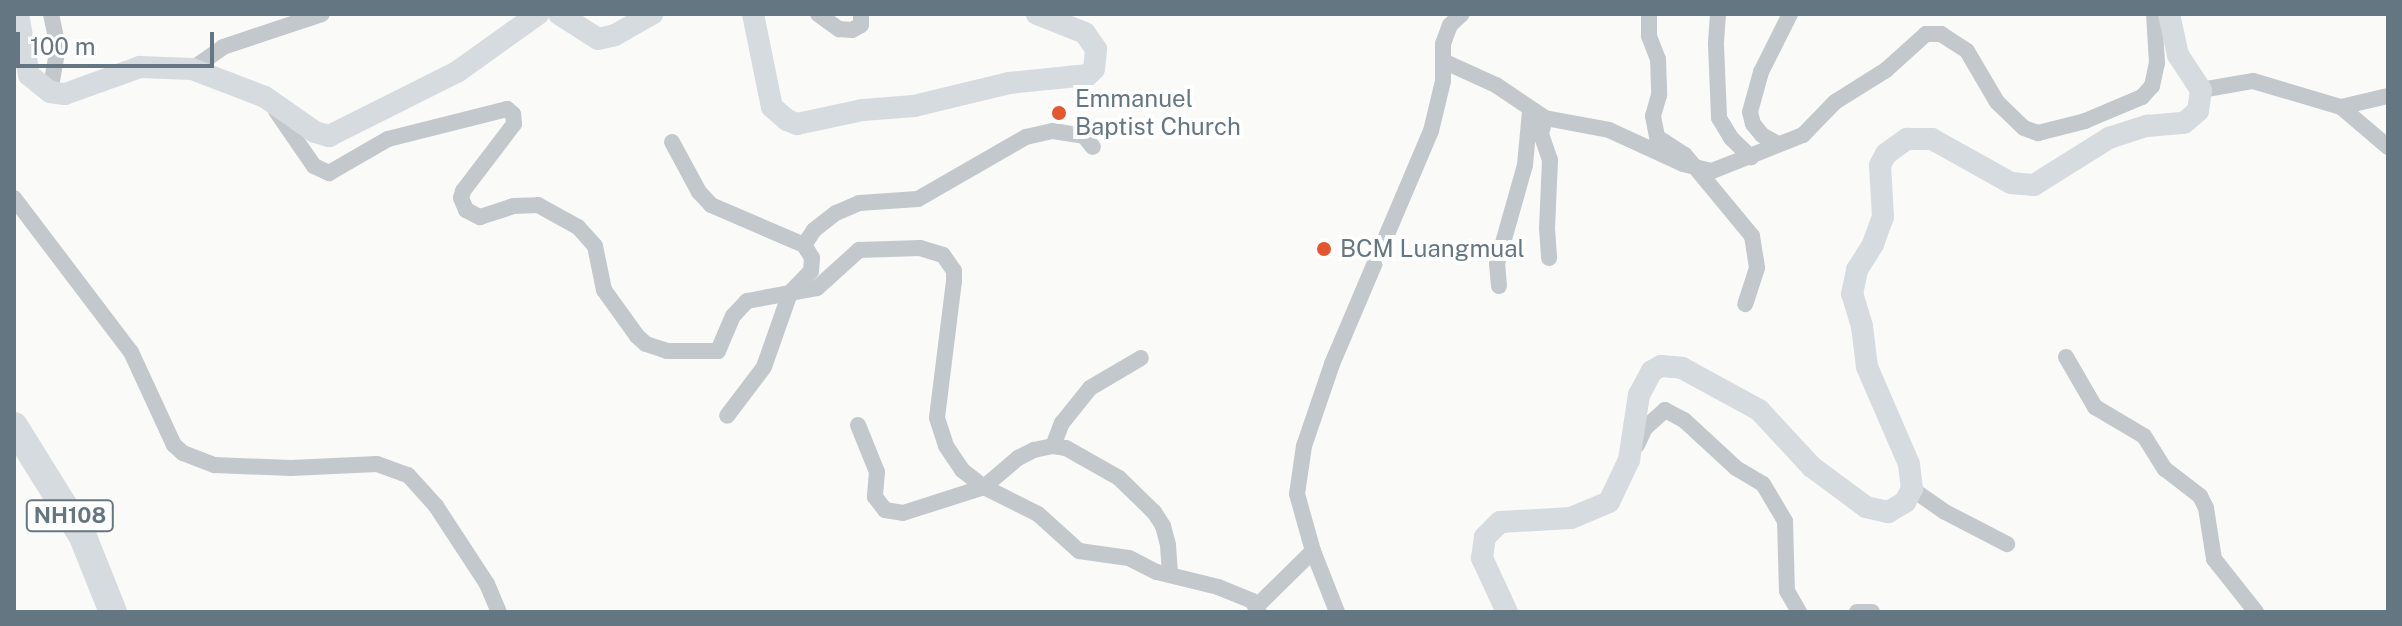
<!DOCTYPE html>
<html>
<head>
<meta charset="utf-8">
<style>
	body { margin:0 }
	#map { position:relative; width:2402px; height:626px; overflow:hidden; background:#fafaf8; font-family:"Public Sans",sans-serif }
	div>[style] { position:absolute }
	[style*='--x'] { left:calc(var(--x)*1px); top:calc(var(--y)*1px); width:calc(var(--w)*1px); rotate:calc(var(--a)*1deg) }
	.street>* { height:16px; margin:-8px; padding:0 8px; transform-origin:8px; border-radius:8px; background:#c3c8cc }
	.secondary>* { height:22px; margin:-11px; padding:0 11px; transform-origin:11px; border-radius:11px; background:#d6dbdf }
	.highway>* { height:28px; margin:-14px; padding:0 14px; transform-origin:14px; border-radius:14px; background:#d6dbdf }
	.dots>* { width:22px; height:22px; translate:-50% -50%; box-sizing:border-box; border:4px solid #fff; border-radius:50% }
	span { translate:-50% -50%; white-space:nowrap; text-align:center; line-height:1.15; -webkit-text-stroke:8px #fff; paint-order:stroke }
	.shield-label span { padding:2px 6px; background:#fff; border:2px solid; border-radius:6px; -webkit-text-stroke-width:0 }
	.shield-label { font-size:22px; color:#657683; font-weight:700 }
	.poi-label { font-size:24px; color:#657683 }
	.left { translate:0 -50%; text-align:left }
	.frame { position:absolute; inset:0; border:16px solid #657683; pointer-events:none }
	.scale { position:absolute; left:16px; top:32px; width:198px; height:36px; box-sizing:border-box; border:4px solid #657683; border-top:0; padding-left:10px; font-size:24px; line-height:28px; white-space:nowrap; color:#657683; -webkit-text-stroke:6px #fff; paint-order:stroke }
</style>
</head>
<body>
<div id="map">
	<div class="street">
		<i style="--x:818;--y:14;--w:26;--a:36"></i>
		<i style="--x:839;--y:29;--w:13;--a:4"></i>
		<i style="--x:852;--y:30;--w:10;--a:-29"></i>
		<i style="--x:861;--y:25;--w:11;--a:-90"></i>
		<i style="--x:1649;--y:14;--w:22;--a:90"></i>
		<i style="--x:1649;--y:36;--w:25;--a:69"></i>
		<i style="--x:1658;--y:59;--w:36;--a:88"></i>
		<i style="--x:1659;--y:95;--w:22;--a:106"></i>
		<i style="--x:1653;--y:116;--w:21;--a:79"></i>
		<i style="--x:1657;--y:137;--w:33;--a:33"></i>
		<i style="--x:1685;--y:155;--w:105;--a:50.4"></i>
		<i style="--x:1752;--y:236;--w:32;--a:81"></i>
		<i style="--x:1757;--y:268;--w:38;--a:108"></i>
		<i style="--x:1718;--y:14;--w:31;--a:94"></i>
		<i style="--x:1716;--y:45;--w:73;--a:87.6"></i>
		<i style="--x:1719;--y:118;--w:23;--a:59"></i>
		<i style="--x:1731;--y:138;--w:28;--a:44"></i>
		<i style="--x:1443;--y:61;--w:58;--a:24.4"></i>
		<i style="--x:1496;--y:85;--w:59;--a:34"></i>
		<i style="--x:1545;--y:118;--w:65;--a:10.6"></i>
		<i style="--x:1609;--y:130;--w:81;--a:24.7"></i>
		<i style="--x:1683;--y:164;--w:30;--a:14"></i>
		<i style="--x:1712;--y:171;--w:98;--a:-21.6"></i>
		<i style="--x:1803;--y:135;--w:46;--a:-45.9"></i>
		<i style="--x:1835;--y:102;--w:60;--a:-32.1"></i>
		<i style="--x:1886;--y:70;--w:54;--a:-42"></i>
		<i style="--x:1926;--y:34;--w:15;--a:0"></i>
		<i style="--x:1941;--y:34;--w:31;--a:33"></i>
		<i style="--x:1967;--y:51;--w:59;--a:59.5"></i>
		<i style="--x:1997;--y:102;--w:37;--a:44"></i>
		<i style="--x:2024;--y:128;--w:15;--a:20"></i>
		<i style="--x:2038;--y:133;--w:49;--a:-14.3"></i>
		<i style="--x:2085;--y:121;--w:62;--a:-22.8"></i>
		<i style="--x:2142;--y:97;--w:15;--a:-48"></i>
		<i style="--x:2152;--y:86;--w:24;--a:-78"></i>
		<i style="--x:2157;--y:63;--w:49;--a:-93.5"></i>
		<i style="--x:192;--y:69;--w:38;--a:-35"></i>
		<i style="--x:223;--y:47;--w:104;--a:-18.4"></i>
		<i style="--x:2201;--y:90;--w:53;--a:-9.8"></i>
		<i style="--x:2253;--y:81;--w:92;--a:16.5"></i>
		<i style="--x:2341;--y:107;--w:48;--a:-13.2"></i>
		<i style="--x:50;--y:92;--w:46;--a:-79.9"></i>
		<i style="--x:58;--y:47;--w:34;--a:-102"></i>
		<i style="--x:2341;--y:107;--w:62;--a:40.4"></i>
		<i style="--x:276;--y:111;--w:67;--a:55.4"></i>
		<i style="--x:314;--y:166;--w:17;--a:25"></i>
		<i style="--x:329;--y:173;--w:68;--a:-30"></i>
		<i style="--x:388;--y:139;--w:123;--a:-14.1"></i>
		<i style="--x:507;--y:109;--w:8;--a:40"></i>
		<i style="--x:513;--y:114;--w:10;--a:84"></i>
		<i style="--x:514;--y:124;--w:84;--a:127.3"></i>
		<i style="--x:463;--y:191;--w:7;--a:106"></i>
		<i style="--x:461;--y:198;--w:13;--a:67"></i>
		<i style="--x:466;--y:210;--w:16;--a:27"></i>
		<i style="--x:480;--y:217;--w:35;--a:-18"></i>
		<i style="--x:513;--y:206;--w:25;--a:-2"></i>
		<i style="--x:538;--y:205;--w:46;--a:28.8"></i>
		<i style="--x:578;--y:227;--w:25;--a:48"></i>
		<i style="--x:595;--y:246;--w:45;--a:78.4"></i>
		<i style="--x:604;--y:290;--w:57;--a:54.3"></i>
		<i style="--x:637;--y:336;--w:12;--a:42"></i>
		<i style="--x:646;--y:344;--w:22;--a:18"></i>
		<i style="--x:667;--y:351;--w:51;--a:0"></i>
		<i style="--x:718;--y:351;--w:38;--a:-67"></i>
		<i style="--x:733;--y:316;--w:21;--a:-47"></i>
		<i style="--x:747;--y:301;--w:71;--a:-10.5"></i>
		<i style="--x:817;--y:288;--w:57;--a:-42.1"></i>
		<i style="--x:859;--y:250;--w:61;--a:-1.9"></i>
		<i style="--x:920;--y:248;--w:24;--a:17"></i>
		<i style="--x:943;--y:255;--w:19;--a:55"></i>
		<i style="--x:954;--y:271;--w:10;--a:90"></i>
		<i style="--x:954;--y:281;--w:138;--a:97.1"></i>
		<i style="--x:937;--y:418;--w:29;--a:72"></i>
		<i style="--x:946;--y:446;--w:29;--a:56"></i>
		<i style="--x:962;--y:470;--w:28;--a:38"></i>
		<i style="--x:984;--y:487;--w:60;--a:26.6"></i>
		<i style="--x:1038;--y:514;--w:55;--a:42.1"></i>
		<i style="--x:1079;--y:551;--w:50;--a:8"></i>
		<i style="--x:1129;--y:558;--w:31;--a:27"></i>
		<i style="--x:1157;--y:572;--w:63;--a:13.8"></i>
		<i style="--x:1218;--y:587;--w:37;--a:22"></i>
		<i style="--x:1252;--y:601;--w:13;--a:58"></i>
		<i style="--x:1545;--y:118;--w:16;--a:104"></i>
		<i style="--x:1541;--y:134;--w:28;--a:71"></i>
		<i style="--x:1550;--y:160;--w:68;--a:92.5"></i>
		<i style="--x:1547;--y:228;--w:30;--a:86"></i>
		<i style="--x:672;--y:142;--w:57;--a:61.6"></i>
		<i style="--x:699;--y:192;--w:18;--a:47"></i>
		<i style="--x:711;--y:205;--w:101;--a:23.3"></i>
		<i style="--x:804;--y:245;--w:15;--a:58"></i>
		<i style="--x:812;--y:258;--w:13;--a:94"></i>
		<i style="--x:811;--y:271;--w:30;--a:134"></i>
		<i style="--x:790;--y:293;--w:78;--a:109.4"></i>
		<i style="--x:764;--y:367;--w:61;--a:127.1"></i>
		<i style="--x:1778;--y:144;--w:18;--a:-151"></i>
		<i style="--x:1762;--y:135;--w:14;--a:-129"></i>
		<i style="--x:1753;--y:124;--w:12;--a:-104"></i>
		<i style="--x:1750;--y:112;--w:41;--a:-74.6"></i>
		<i style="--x:1761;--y:72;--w:65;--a:-63.4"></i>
		<i style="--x:14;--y:198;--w:193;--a:52.8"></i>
		<i style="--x:131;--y:352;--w:102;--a:65.2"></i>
		<i style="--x:174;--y:445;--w:12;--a:42"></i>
		<i style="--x:183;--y:453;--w:34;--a:21"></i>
		<i style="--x:215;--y:465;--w:76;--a:2.3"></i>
		<i style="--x:291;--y:468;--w:86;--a:-2.7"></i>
		<i style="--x:377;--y:464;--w:33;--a:20"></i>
		<i style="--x:408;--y:475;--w:42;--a:47.9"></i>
		<i style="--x:436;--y:506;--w:93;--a:56.8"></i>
		<i style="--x:487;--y:584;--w:30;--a:67"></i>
		<i style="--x:804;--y:245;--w:18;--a:-56"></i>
		<i style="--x:814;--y:230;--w:28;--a:-38"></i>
		<i style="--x:836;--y:213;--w:25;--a:-23"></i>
		<i style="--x:859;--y:203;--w:59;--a:-3.9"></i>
		<i style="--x:918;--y:199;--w:125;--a:-29.9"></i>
		<i style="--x:1026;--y:137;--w:28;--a:-13"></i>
		<i style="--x:1053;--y:131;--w:31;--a:9"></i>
		<i style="--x:1084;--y:136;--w:14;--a:51"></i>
		<i style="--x:1499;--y:286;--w:22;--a:-95"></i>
		<i style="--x:1497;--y:264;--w:103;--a:-74.2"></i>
		<i style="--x:1525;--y:165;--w:54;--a:-84.7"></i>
		<i style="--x:2066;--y:357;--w:58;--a:59.9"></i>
		<i style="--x:2095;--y:407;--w:57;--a:30.6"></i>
		<i style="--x:2144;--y:436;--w:39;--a:58"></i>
		<i style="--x:2165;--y:469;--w:44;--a:37.6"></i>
		<i style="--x:2200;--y:496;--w:13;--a:63"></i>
		<i style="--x:2206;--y:508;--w:52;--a:81.1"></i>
		<i style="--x:2214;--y:559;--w:68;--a:51.6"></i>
		<i style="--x:858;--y:425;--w:51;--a:68"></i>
		<i style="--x:877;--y:472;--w:25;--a:95"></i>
		<i style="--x:875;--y:497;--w:16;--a:52"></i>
		<i style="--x:885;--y:510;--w:18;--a:9"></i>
		<i style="--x:903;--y:513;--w:85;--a:-17.8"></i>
		<i style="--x:984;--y:487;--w:45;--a:-40.5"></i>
		<i style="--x:1018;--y:458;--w:18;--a:-27"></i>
		<i style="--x:1034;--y:450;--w:19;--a:-12"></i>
		<i style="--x:1053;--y:446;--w:13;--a:9"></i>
		<i style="--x:1066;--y:448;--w:61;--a:29.5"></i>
		<i style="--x:1119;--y:478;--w:49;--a:44.2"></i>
		<i style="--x:1154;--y:512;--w:17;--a:57"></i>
		<i style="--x:1163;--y:526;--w:20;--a:75"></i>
		<i style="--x:1168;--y:545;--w:29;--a:86"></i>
		<i style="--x:1637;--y:445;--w:19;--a:-65"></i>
		<i style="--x:1645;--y:428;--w:27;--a:-42"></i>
		<i style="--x:1665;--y:410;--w:21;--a:28"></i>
		<i style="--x:1684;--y:420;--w:71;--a:42.7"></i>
		<i style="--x:1736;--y:468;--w:31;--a:31"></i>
		<i style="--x:1763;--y:484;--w:43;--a:59.3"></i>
		<i style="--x:1785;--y:521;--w:70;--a:88.4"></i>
		<i style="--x:1787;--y:591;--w:24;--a:60"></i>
		<i style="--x:1053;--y:446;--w:25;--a:-69"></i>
		<i style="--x:1062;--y:423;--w:45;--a:-51.3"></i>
		<i style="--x:1090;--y:388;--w:59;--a:-30.5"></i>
		<i style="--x:1912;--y:489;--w:40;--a:34.9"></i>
		<i style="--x:1945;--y:512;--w:70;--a:27.3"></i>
		<i style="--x:1313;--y:551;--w:66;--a:68.5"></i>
		<i style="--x:1257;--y:606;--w:78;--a:-44.5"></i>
		<i style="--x:1313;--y:551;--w:59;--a:-105.7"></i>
		<i style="--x:1297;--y:494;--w:49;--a:-81.7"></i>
		<i style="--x:1304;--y:446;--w:87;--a:-71.1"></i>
		<i style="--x:1332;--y:364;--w:253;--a:-67"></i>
		<i style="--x:1431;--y:131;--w:51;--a:-76.5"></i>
		<i style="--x:1443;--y:81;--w:37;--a:-90"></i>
		<i style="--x:1443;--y:44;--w:20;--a:-70"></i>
		<i style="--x:1450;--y:25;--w:16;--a:-43"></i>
		<i style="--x:1857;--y:612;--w:15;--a:0"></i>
	</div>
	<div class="secondary">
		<i style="--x:18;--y:14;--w:62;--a:79.8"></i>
		<i style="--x:29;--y:75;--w:27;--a:39"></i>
		<i style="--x:50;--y:92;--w:15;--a:8"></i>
		<i style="--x:65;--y:94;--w:80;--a:-19.8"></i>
		<i style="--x:140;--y:67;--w:52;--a:2.2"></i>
		<i style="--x:192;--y:69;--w:78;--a:21"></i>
		<i style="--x:265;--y:97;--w:61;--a:35"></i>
		<i style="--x:315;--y:132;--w:15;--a:16"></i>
		<i style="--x:329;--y:136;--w:143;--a:-26.6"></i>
		<i style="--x:457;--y:72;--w:100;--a:-35.6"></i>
		<i style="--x:559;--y:14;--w:46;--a:32.7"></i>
		<i style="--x:598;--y:39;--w:17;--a:-13"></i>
		<i style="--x:615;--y:35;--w:43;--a:-29.6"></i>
		<i style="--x:753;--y:14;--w:95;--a:78.5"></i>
		<i style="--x:772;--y:107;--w:20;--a:41"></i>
		<i style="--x:787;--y:120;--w:11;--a:22"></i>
		<i style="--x:797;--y:124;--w:67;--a:-12"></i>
		<i style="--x:863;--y:110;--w:51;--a:-4.5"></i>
		<i style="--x:914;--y:106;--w:98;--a:-13.6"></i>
		<i style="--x:1009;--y:83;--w:79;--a:-5.8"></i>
		<i style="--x:1088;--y:75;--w:8;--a:-45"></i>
		<i style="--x:1094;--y:69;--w:20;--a:-84"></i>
		<i style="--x:1096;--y:49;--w:19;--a:-125"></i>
		<i style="--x:1085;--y:33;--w:52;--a:-158.4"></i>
		<i style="--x:1507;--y:612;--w:60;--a:-114.8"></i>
		<i style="--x:1482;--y:558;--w:21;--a:-82"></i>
		<i style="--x:1485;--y:537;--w:21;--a:-45"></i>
		<i style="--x:1500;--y:522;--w:71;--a:-3.2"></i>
		<i style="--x:1571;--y:518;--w:41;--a:-22.8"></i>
		<i style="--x:1609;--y:502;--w:47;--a:-64.5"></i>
		<i style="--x:1629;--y:460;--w:66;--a:-81.3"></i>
		<i style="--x:1639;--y:395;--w:27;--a:-62"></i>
		<i style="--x:1652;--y:371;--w:10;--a:-29"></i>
		<i style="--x:1661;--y:366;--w:21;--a:5"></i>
		<i style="--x:1682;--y:368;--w:88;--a:28.6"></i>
		<i style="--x:1759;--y:410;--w:78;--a:47.1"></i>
		<i style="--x:1812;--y:467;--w:67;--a:36.5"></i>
		<i style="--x:1866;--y:507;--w:23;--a:13"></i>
		<i style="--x:1888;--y:512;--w:20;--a:-30"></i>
		<i style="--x:1905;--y:502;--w:15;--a:-62"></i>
		<i style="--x:1912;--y:489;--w:25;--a:-97"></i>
		<i style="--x:1909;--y:464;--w:106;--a:-113.4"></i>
		<i style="--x:1867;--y:367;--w:41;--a:-97"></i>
		<i style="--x:1862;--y:326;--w:34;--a:-107"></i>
		<i style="--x:1852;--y:294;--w:25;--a:-78"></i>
		<i style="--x:1857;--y:270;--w:31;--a:-58"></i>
		<i style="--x:1873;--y:244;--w:29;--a:-70"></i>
		<i style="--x:1883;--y:217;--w:52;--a:-93.3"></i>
		<i style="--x:1880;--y:165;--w:13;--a:-61"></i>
		<i style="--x:1886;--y:154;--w:26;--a:-36"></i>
		<i style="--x:1907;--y:139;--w:25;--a:0"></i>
		<i style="--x:1932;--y:139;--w:90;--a:29.1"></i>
		<i style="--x:2011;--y:183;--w:23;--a:5"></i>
		<i style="--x:2034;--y:185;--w:89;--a:-32.1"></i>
		<i style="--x:2109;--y:138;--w:40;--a:-18"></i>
		<i style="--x:2147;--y:126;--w:37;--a:-5"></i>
		<i style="--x:2184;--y:123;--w:18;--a:-41"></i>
		<i style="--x:2198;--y:111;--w:21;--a:-82"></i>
		<i style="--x:2201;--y:90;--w:42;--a:-123.3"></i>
		<i style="--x:2178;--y:55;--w:42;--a:-102.4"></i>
	</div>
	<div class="highway">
		<i style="--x:14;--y:426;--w:131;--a:58.1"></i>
		<i style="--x:83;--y:537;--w:81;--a:68.2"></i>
	</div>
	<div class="dots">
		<i style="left:1059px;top:113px;background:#e4572e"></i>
		<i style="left:1324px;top:249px;background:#e4572e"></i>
	</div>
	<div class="shield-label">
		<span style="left:70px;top:516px">NH108</span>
	</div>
	<div class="poi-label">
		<span class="left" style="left:1075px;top:113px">Emmanuel<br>Baptist Church</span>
		<span class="left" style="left:1340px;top:249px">BCM Luangmual</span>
	</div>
	<div class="frame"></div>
	<div class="scale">100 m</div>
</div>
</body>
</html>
